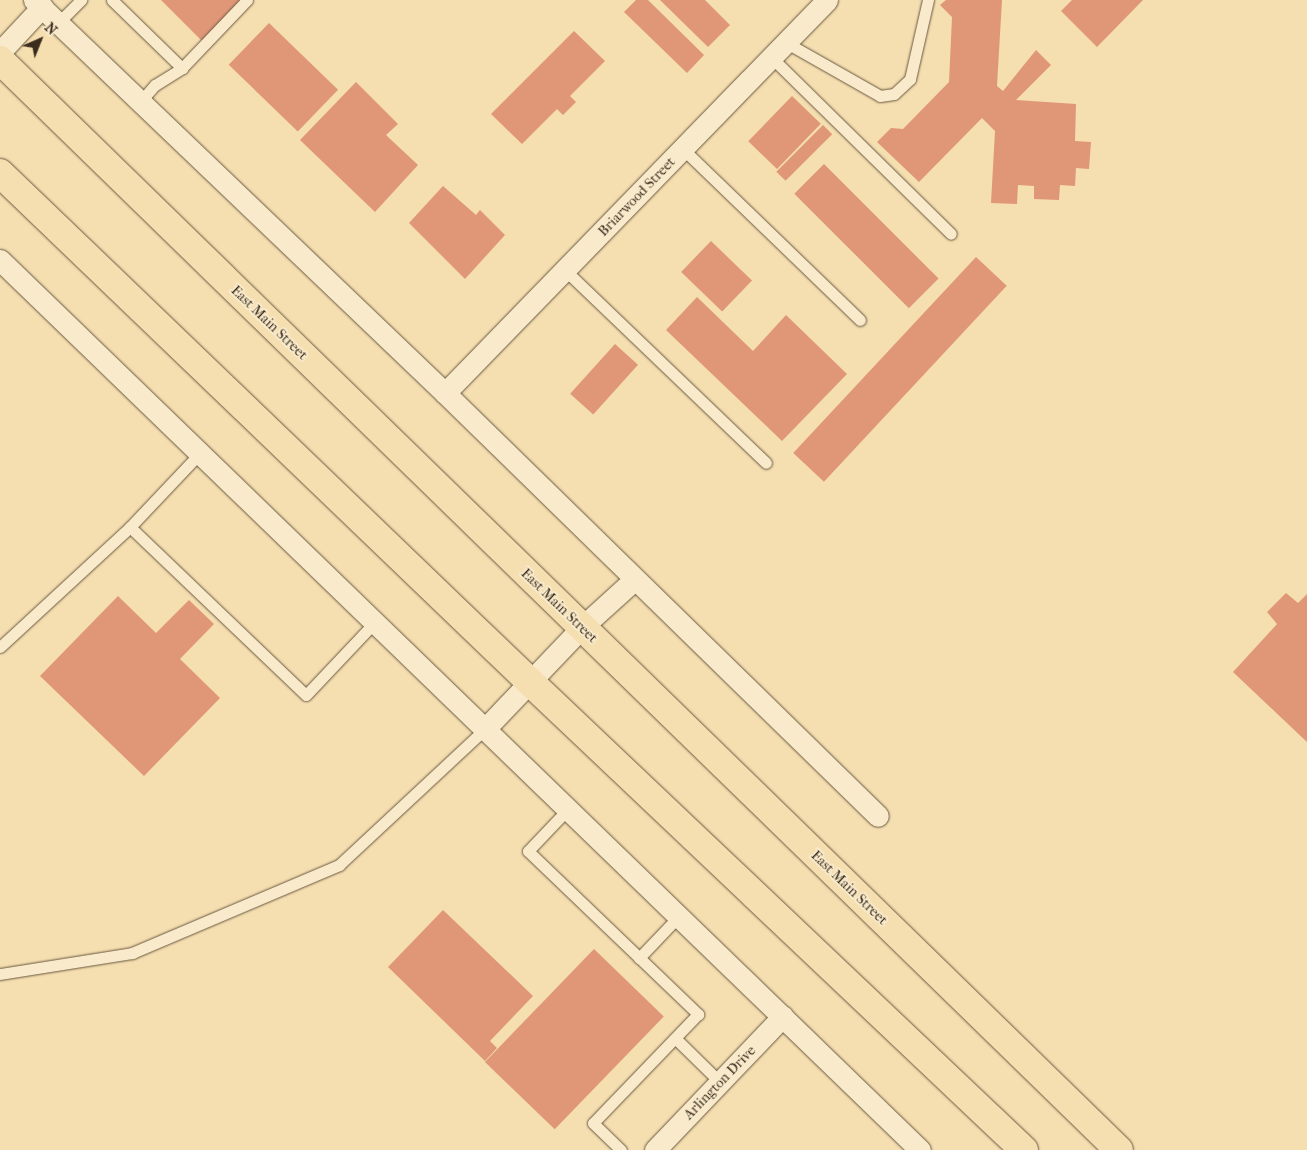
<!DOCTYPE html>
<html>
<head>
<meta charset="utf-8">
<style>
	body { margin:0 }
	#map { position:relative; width:1307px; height:1150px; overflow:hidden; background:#f5deaf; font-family:"IM FELL French Canon",serif }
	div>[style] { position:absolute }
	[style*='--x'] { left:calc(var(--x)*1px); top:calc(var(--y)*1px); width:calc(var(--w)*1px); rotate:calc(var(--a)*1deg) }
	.building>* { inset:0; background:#e09777; transform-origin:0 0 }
	.roads { filter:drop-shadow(0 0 1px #695841) drop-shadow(0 0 1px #695841) }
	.service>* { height:11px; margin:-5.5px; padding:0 5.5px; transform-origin:5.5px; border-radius:5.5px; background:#f8eacb }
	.minor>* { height:21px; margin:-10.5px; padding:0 10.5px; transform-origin:10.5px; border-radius:10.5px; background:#f8eacb }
	.trunk>* { height:28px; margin:-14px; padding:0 14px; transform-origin:14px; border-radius:14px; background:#f5deaf }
	span { translate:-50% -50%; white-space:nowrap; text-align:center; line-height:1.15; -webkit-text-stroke:4px #f8eacb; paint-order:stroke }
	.street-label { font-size:14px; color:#3a2b1c }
	.north { position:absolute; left:15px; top:15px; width:50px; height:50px; -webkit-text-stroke:4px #f8eacb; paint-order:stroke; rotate:44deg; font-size:14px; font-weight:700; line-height:20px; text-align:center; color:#3a2b1c }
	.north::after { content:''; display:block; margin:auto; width:18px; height:22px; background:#3a2b1c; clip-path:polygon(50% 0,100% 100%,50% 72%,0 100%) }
</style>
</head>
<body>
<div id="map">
	<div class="building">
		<i style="clip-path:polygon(161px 0,243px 0,202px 41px)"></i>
		<i style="clip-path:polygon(636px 0,648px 0,704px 55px,687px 73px,624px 12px)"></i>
		<i style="clip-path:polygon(660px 0,705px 0,730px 25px,708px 47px)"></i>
		<i style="clip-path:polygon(946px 0,1002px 0,997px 86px,1003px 91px,1036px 50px,1051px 65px,1016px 100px,1076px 104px,1075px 141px,1091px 142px,1089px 169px,1076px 168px,1075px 186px,1060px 185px,1059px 200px,1034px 199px,1034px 186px,1018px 185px,1017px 204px,991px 203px,995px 131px,982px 118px,919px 182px,877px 142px,891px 128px,903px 129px,949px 82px,952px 17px,940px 5px)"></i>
		<i style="clip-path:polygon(1072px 0,1143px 0,1097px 47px,1061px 11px)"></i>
		<i style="left:269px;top:23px;width:96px;height:58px;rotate:44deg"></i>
		<i style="clip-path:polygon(574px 31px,605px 61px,570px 96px,576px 102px,563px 115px,557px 109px,522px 144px,491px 114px)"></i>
		<i style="clip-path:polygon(356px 82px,398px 124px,386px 135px,418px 165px,375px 212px,300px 140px)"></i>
		<i style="left:792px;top:96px;width:40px;height:63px;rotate:44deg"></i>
		<i style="left:823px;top:125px;width:13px;height:66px;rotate:45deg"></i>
		<i style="left:824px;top:164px;width:162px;height:42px;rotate:45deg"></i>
		<i style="clip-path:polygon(443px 186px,476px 215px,480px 210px,505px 235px,465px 279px,409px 223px)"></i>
		<i style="left:711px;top:241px;width:57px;height:43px;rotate:44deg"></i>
		<i style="left:976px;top:257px;width:42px;height:268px;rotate:43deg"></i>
		<i style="clip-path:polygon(697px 297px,753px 351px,786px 315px,847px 374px,782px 441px,666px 330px)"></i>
		<i style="left:615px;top:344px;width:31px;height:67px;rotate:42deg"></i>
		<i style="clip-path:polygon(1286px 593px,1298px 603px,1307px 594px,1307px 742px,1233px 672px,1277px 624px,1267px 612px)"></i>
		<i style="clip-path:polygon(118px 596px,156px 633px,189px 600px,214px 624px,180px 659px,220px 698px,144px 776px,40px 676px)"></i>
		<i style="clip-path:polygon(443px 910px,533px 996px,490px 1041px,497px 1048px,485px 1061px,388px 967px)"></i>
		<i style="left:594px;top:949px;width:97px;height:157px;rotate:44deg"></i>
	</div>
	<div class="roads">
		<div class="service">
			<i style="--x:112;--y:0;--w:98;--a:44.2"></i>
			<i style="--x:58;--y:23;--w:33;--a:-45"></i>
			<i style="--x:785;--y:42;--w:109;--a:29.6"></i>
			<i style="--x:880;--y:96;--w:14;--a:-8"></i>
			<i style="--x:894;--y:94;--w:22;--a:-43"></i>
			<i style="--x:910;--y:79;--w:81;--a:-77.2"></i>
			<i style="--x:771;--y:57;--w:252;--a:44.5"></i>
			<i style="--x:140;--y:102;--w:23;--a:-49"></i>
			<i style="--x:155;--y:85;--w:32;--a:-32"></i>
			<i style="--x:182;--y:68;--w:94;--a:-46.3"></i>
			<i style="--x:683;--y:149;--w:246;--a:44"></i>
			<i style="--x:566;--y:271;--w:277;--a:43.8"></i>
			<i style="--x:130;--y:527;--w:243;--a:43.7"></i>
			<i style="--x:306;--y:695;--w:99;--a:-46.6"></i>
			<i style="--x:0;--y:647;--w:177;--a:-42.7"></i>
			<i style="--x:130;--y:527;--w:103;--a:-46.6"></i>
			<i style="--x:568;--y:809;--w:58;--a:133.6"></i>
			<i style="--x:528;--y:851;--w:236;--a:43.8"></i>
			<i style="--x:698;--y:1014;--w:151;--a:133.9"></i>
			<i style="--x:593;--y:1123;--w:39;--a:44"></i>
			<i style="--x:639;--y:958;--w:58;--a:-46.4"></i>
			<i style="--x:0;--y:974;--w:134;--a:-9"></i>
			<i style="--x:132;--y:953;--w:225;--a:-23"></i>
			<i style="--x:339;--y:865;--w:198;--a:-43"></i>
			<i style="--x:675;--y:1038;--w:63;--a:44.4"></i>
		</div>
		<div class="minor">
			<i style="--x:34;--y:0;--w:569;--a:43.72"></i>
			<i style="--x:445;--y:393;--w:605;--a:44.33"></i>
			<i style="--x:0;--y:52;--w:62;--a:-47"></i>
			<i style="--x:0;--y:260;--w:1280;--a:44.05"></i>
			<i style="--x:445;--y:393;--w:548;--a:-45.81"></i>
			<i style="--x:484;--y:730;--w:141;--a:-46.4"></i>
			<i style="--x:581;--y:628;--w:72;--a:-42.2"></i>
			<i style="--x:655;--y:1150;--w:185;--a:-46.3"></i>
		</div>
		<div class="trunk">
			<i style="--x:0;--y:60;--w:1562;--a:44.25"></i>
			<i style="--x:0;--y:173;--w:733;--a:43.84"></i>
			<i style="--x:529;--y:681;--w:682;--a:43.46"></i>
		</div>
	</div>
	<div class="street-label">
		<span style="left:637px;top:197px;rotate:-46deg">Briarwood Street</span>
		<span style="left:269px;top:323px;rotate:44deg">East Main Street</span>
		<span style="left:559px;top:606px;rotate:44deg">East Main Street</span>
		<span style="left:849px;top:888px;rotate:44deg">East Main Street</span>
		<span style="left:720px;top:1083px;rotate:-46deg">Arlington Drive</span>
	</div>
	<div class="north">N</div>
</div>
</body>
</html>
